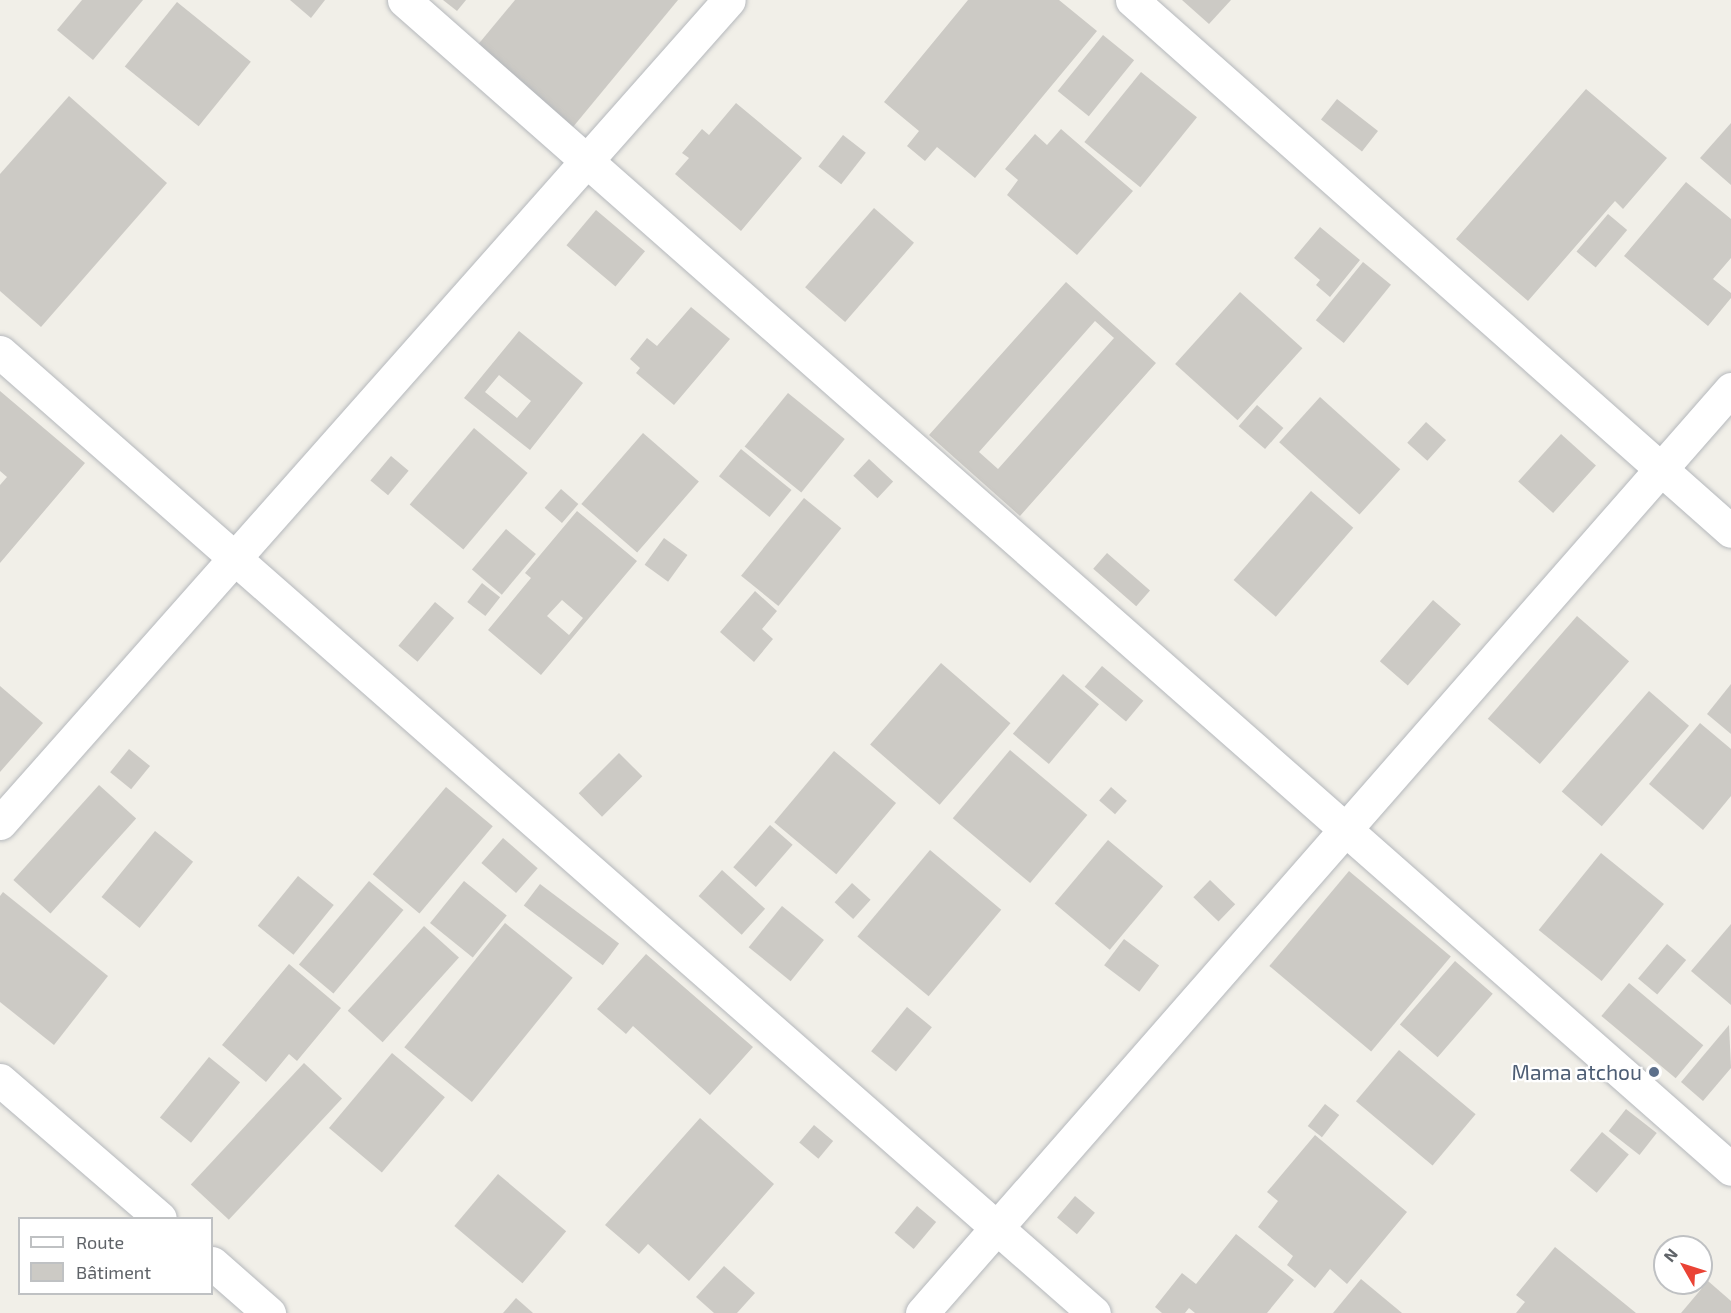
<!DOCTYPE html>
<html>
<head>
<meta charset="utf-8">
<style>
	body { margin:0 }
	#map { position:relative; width:1731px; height:1313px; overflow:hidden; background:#f1efe8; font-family:"Exo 2",sans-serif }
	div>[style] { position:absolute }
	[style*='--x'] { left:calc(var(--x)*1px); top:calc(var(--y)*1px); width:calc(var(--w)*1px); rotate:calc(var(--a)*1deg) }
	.building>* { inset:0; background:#cccac5; transform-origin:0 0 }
	.roads { filter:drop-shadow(0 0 2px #b5b8bc) drop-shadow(0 0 2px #b5b8bc) }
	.minor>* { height:33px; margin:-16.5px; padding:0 16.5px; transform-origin:16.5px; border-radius:16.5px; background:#fff }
	.dots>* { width:16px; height:16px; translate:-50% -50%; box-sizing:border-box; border:3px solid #fff; border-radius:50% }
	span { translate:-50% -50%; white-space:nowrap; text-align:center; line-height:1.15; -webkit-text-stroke:4.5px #fff; paint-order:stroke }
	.service-label { font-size:21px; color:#4e5e75 }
	.right { translate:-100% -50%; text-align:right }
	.legend { position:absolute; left:18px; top:1217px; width:195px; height:78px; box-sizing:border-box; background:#fff; border:2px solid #bfc1c3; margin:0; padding:8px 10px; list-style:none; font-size:18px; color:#5f6368 }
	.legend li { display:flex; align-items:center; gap:12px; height:30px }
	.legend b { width:30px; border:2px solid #bfc1c3 }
	.north { position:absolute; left:1653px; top:1235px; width:60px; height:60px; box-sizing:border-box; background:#fff; border:2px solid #bfc1c3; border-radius:50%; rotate:309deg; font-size:16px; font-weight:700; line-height:24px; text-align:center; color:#5f6368 }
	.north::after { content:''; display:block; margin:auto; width:21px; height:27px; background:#ea4335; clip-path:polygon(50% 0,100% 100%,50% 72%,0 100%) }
</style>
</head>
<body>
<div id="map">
	<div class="building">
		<i style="clip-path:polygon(82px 0,143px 0,93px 60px,57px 30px)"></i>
		<i style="clip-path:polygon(290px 0,325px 0,311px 18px)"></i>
		<i style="clip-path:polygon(443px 0,466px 0,457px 11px)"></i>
		<i style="clip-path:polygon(515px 0,678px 0,568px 133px,471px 53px)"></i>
		<i style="clip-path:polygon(968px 0,1059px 0,1097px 31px,975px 178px,937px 147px,925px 161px,907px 146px,919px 131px,884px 102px)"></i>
		<i style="clip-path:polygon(1182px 0,1231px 0,1209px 24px)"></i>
		<i style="left:177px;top:2px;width:95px;height:83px;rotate:39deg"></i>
		<i style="left:1103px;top:35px;width:40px;height:72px;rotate:39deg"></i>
		<i style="left:1141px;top:72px;width:72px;height:90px;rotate:39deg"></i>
		<i style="clip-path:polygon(1586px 89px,1667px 158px,1623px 209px,1615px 201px,1528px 301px,1456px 239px)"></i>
		<i style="clip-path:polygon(69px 96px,167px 183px,41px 327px,0 291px,0 174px)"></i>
		<i style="left:1337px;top:99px;width:52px;height:26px;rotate:38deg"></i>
		<i style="clip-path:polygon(736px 103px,802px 158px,741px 231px,675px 174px,689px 158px,682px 153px,702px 129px,709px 135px)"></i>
		<i style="clip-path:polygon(1731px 123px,1731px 185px,1700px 158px)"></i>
		<i style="clip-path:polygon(1061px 129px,1133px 191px,1077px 255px,1007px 195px,1018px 180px,1005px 169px,1035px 134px,1047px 145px)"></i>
		<i style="left:843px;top:135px;width:29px;height:40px;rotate:38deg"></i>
		<i style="clip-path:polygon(1686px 182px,1731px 219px,1731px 258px,1713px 279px,1731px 293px,1731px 298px,1708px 326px,1624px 256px)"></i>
		<i style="left:874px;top:208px;width:53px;height:105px;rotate:41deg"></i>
		<i style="left:596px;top:210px;width:64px;height:46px;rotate:40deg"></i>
		<i style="left:1608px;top:214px;width:25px;height:49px;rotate:40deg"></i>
		<i style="clip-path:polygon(1320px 227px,1360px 260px,1330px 297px,1316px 285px,1320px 280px,1294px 258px)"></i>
		<i style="left:1363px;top:262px;width:36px;height:75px;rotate:39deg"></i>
		<i style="clip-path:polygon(evenodd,1066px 282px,1156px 363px,1020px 516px,929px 435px,1066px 282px,1095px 321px,1114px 338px,998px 469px,979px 452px,1095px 321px)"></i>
		<i style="left:1240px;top:292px;width:84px;height:97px;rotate:42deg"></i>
		<i style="clip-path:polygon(691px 307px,730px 339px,674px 405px,636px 373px,640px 368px,630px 359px,647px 338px,657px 346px)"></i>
		<i style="clip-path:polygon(evenodd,519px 331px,583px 383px,530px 450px,464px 398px,519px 331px,499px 375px,531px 401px,517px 418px,485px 392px,499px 375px)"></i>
		<i style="clip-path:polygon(0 391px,85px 463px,0 563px,0 485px,7px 477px,0 471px)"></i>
		<i style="left:788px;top:393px;width:73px;height:69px;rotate:39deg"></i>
		<i style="left:1320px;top:397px;width:108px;height:61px;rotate:42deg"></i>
		<i style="left:1257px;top:405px;width:35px;height:28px;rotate:41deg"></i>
		<i style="left:1426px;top:422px;width:27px;height:28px;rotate:42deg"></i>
		<i style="left:474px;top:428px;width:70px;height:100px;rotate:40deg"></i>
		<i style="left:643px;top:433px;width:74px;height:94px;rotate:41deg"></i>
		<i style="left:1561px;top:434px;width:47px;height:64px;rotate:42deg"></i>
		<i style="left:741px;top:449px;width:65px;height:35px;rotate:39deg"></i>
		<i style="left:391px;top:456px;width:23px;height:32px;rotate:40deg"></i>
		<i style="left:869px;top:459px;width:33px;height:23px;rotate:43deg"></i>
		<i style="left:561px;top:489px;width:23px;height:25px;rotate:41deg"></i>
		<i style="left:1311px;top:491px;width:56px;height:118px;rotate:41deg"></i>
		<i style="left:804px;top:498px;width:48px;height:100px;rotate:39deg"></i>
		<i style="clip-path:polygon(evenodd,577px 511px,637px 561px,541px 675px,488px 630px,531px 578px,525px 573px,577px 511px,562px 600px,583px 618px,569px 635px,547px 616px,562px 600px)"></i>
		<i style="left:506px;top:529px;width:39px;height:53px;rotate:40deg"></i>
		<i style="left:664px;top:538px;width:29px;height:33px;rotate:36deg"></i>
		<i style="left:1107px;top:553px;width:57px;height:21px;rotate:41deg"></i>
		<i style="left:482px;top:583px;width:23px;height:24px;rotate:38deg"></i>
		<i style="clip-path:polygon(755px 591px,777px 611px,762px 629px,773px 639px,754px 662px,720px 632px)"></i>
		<i style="left:1433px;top:600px;width:37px;height:81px;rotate:41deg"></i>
		<i style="left:435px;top:602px;width:25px;height:57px;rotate:40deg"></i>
		<i style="left:1577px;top:616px;width:69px;height:136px;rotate:41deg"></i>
		<i style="left:941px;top:663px;width:92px;height:108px;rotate:41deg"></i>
		<i style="left:1102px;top:666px;width:54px;height:27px;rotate:40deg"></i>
		<i style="left:1063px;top:674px;width:47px;height:78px;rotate:40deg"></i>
		<i style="clip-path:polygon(1731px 684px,1731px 734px,1707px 714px)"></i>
		<i style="clip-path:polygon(0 686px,43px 723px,0 772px)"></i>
		<i style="left:1649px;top:691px;width:53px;height:133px;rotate:41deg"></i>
		<i style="clip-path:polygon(1700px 723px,1731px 749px,1731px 796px,1703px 830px,1649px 784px)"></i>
		<i style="left:129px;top:749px;width:27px;height:30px;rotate:39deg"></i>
		<i style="left:1010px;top:750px;width:101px;height:89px;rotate:40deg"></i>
		<i style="left:834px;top:751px;width:81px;height:93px;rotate:40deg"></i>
		<i style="left:619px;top:753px;width:33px;height:57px;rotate:45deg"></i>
		<i style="left:99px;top:785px;width:50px;height:128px;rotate:42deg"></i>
		<i style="left:446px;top:787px;width:61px;height:114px;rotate:40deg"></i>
		<i style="left:1111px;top:787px;width:21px;height:18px;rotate:41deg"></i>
		<i style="left:770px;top:825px;width:30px;height:56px;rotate:41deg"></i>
		<i style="left:155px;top:831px;width:49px;height:85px;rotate:39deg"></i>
		<i style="left:503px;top:838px;width:46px;height:33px;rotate:41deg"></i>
		<i style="left:1108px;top:840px;width:72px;height:83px;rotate:40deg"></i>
		<i style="left:930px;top:850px;width:93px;height:113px;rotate:40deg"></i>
		<i style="left:1601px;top:853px;width:81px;height:99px;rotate:39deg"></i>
		<i style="left:722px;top:870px;width:58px;height:35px;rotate:42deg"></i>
		<i style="left:1349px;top:871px;width:133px;height:124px;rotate:40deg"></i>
		<i style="left:298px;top:876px;width:46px;height:64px;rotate:39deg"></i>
		<i style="left:1210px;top:880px;width:35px;height:24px;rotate:44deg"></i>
		<i style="left:369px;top:881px;width:45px;height:109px;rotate:40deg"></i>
		<i style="left:464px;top:881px;width:55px;height:54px;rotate:39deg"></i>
		<i style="left:852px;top:883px;width:25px;height:26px;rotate:42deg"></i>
		<i style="left:540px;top:884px;width:99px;height:27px;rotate:37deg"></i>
		<i style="clip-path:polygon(3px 892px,108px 976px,54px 1045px,0 1002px,0 896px)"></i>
		<i style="left:782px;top:906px;width:54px;height:53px;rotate:39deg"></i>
		<i style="left:505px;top:923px;width:87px;height:160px;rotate:39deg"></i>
		<i style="clip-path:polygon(1731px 924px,1731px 1005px,1691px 971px)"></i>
		<i style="left:424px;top:926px;width:47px;height:114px;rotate:42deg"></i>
		<i style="left:1124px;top:939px;width:44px;height:33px;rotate:37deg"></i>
		<i style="left:1667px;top:944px;width:25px;height:45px;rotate:40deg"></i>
		<i style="clip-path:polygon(646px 954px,753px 1047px,710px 1095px,633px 1026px,626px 1034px,597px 1009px)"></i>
		<i style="left:1455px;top:961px;width:50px;height:84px;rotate:41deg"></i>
		<i style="clip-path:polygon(289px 964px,341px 1008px,297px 1061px,289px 1054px,266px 1082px,222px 1045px)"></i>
		<i style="left:1629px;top:983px;width:97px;height:43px;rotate:40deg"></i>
		<i style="left:907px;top:1007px;width:32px;height:57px;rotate:39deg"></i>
		<i style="clip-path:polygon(1729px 1025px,1731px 1068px,1703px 1101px,1681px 1082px)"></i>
		<i style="left:1399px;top:1050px;width:100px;height:67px;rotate:40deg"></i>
		<i style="left:392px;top:1053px;width:69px;height:98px;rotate:40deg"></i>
		<i style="left:209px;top:1057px;width:40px;height:78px;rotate:39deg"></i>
		<i style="left:304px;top:1063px;width:52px;height:166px;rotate:43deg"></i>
		<i style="left:1325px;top:1104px;width:18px;height:28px;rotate:38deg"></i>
		<i style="left:1626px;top:1109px;width:39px;height:28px;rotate:38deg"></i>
		<i style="clip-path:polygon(700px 1118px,774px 1184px,689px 1281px,648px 1244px,639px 1254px,605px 1225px)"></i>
		<i style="left:814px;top:1125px;width:25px;height:23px;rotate:40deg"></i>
		<i style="left:1602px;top:1132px;width:35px;height:50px;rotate:40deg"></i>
		<i style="clip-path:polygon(1315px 1135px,1407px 1212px,1347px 1284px,1330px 1269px,1315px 1288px,1287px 1265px,1293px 1256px,1258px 1227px,1278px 1201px,1267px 1192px)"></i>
		<i style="left:498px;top:1174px;width:89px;height:68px;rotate:40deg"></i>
		<i style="left:1075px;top:1196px;width:26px;height:28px;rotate:40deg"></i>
		<i style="left:917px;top:1206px;width:25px;height:35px;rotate:40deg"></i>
		<i style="clip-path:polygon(1236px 1234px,1294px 1280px,1267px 1313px,1195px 1313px,1189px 1308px,1185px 1313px,1162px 1313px,1155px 1307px,1182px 1273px,1196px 1284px)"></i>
		<i style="clip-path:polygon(1555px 1247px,1636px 1313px,1516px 1313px,1525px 1302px,1516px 1295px)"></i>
		<i style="clip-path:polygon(724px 1266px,755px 1293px,737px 1313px,714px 1313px,696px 1297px)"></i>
		<i style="clip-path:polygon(1361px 1279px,1402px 1313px,1333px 1313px)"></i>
		<i style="clip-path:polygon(1708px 1281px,1731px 1301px,1731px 1313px,1681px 1313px)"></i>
		<i style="clip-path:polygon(516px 1298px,533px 1313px,503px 1313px)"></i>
	</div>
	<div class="roads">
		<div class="minor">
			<i style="--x:404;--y:0;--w:1768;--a:41.38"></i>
			<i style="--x:1132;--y:0;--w:800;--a:41.56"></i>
			<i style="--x:0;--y:352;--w:1456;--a:41.3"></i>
			<i style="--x:0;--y:823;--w:1099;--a:-48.47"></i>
			<i style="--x:0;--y:1080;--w:211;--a:40.8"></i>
			<i style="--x:212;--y:1263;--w:76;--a:41.3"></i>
			<i style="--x:922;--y:1313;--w:1228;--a:-48.8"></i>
		</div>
	</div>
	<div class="dots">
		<i style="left:1654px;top:1072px;background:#5c6f8a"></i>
	</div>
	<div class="service-label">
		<span class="right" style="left:1642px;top:1072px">Mama atchou</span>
	</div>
	<ul class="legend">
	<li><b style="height:8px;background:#fff"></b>Route</li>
	<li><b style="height:16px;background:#cccac5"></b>Bâtiment</li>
	</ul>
	<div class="north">N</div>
</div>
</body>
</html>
